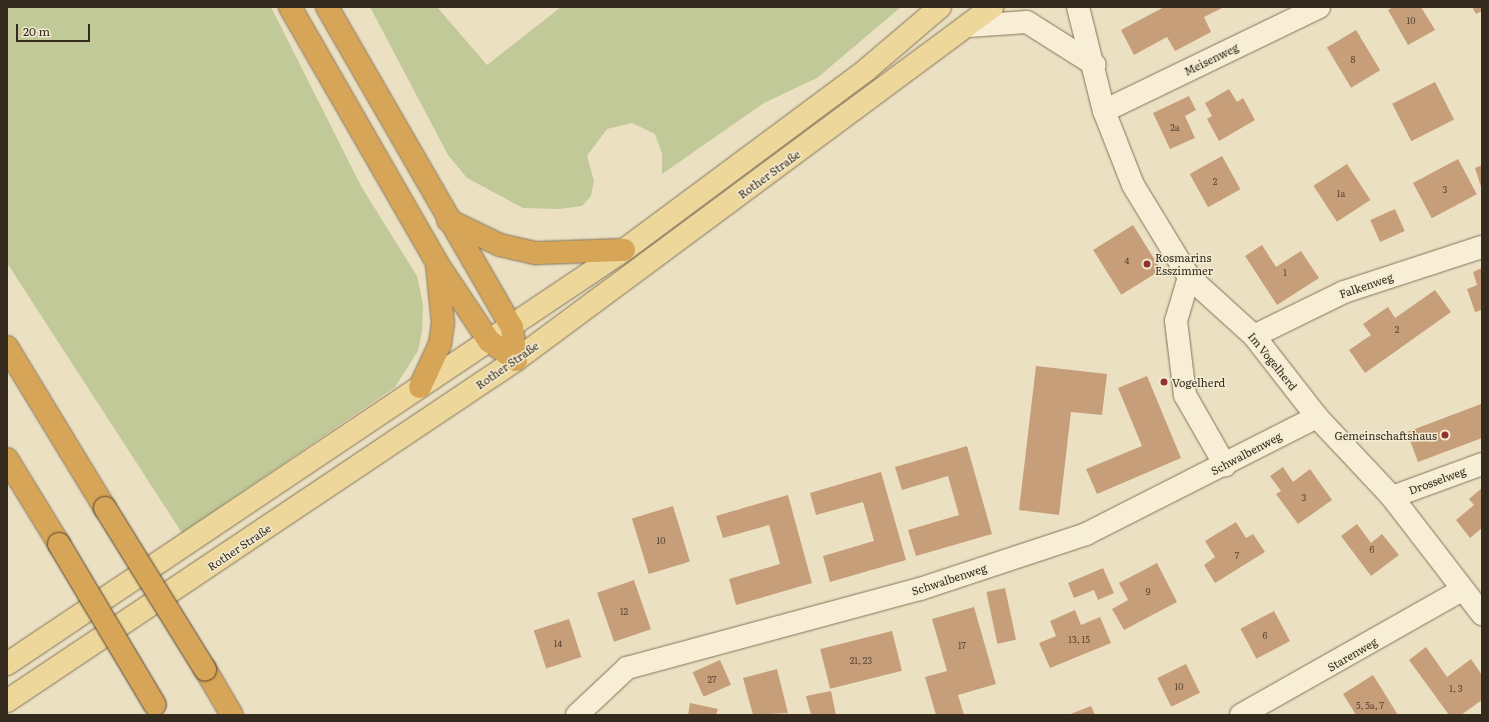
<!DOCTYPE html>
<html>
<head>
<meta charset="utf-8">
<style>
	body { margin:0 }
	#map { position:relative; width:1489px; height:722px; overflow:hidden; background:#ebe1c2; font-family:Literata,serif }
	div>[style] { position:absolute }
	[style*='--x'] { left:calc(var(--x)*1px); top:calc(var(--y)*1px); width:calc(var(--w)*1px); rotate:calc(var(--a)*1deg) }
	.green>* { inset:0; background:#c0c997 }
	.building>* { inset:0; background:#c79e7a; transform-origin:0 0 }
	.roads { filter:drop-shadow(0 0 1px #84735a) drop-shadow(0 0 1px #84735a) }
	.minor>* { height:22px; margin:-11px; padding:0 11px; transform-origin:11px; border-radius:11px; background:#f7eed5 }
	.major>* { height:22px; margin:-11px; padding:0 11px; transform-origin:11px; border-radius:11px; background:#edd79b }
	.highway>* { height:22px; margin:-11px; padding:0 11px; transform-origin:11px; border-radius:11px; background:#d7a557 }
	.bridges { filter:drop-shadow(0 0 1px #52412e) drop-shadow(0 0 1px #52412e) }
	.highway-bridge>* { height:22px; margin:-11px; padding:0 11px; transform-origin:11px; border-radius:11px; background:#d7a557 }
	.dots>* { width:11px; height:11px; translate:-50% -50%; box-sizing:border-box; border:2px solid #f3ebd1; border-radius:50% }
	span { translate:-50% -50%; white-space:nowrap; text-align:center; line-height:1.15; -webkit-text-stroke:3px #f3ebd1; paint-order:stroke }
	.number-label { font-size:9px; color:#5a4735 }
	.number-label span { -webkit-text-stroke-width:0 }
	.street-label { font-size:11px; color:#352a1e }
	.poi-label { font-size:11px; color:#352a1e }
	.left { translate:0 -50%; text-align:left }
	.right { translate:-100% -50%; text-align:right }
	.frame { position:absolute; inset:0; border:8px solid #352a1e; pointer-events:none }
	.scale { position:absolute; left:16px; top:24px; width:74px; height:18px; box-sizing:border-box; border:2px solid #352a1e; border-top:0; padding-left:5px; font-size:12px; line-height:14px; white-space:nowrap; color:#352a1e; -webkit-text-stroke:3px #f3ebd1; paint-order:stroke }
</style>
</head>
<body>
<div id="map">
	<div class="green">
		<i style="clip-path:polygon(7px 7px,271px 7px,361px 186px,417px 276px,423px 304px,422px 332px,418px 351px,395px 387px,182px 533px,7px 263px)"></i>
		<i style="clip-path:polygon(370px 7px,437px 7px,487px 65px,561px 7px,901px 7px,817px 78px,764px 103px,662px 174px,662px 154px,655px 134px,632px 123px,607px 129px,587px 156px,594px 181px,591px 196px,582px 206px,559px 209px,523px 208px,467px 178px,448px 155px)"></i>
	</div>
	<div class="building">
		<i style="clip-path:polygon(1164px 7px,1224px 7px,1204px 17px,1211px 32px,1175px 51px,1167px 37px,1134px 55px,1121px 30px)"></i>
		<i style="clip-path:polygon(1393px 7px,1421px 7px,1435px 30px,1408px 45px,1388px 10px)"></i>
		<i style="clip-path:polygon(1472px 7px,1482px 7px,1482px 11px,1476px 14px)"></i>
		<i style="left:1356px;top:30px;width:47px;height:34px;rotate:59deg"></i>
		<i style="left:1435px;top:82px;width:42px;height:48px;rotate:63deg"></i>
		<i style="clip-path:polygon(1229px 89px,1237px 102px,1243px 98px,1255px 120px,1219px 141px,1207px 119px,1212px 116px,1205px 103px)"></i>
		<i style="clip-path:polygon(1189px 96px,1196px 110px,1185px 116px,1195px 138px,1170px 149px,1153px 113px)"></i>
		<i style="left:1222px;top:156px;width:38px;height:37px;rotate:61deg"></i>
		<i style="left:1458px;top:159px;width:40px;height:51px;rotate:62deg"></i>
		<i style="left:1347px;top:164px;width:43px;height:40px;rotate:57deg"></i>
		<i style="clip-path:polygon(1482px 165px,1482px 190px,1475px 168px)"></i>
		<i style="left:1395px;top:209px;width:24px;height:27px;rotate:66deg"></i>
		<i style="left:1133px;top:225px;width:53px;height:47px;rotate:58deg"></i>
		<i style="clip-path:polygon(1262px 245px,1276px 267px,1301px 251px,1319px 278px,1277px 305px,1245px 256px)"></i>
		<i style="clip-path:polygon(1482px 268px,1482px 310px,1475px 312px,1467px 289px,1477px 285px,1473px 272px)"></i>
		<i style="clip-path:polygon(1435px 290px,1451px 312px,1365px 373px,1349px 350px,1371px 335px,1363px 324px,1388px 307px,1395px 318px)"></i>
		<i style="clip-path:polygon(1036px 366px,1107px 374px,1102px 415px,1071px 412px,1059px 515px,1019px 510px)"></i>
		<i style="clip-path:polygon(1147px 376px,1181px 458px,1097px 494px,1086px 469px,1142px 446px,1118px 388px)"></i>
		<i style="clip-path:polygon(1481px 404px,1482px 438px,1418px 462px,1407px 432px)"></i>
		<i style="clip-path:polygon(967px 446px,992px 534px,916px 556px,908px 530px,959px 515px,948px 476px,902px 490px,895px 467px)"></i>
		<i style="clip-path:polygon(1283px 467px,1293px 482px,1310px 469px,1332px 500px,1298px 524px,1276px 494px,1281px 491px,1270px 476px)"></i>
		<i style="clip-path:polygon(881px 472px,906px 560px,830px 582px,823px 556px,874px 541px,863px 502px,816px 515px,810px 493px)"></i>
		<i style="clip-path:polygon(1482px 488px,1482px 528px,1470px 538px,1456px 520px,1474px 505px,1469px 499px)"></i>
		<i style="clip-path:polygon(788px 495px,812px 583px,736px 605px,729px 579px,780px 564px,769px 525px,723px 538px,716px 516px)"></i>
		<i style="left:673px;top:506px;width:58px;height:43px;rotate:73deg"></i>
		<i style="clip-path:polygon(1236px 522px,1246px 538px,1253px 534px,1265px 552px,1215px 583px,1204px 565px,1215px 557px,1205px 541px)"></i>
		<i style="clip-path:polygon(1357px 524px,1371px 543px,1382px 534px,1399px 555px,1371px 576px,1341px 536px)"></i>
		<i style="clip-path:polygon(1157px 563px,1177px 602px,1124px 630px,1112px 609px,1128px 600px,1119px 583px)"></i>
		<i style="clip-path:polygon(1103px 568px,1114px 593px,1098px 600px,1094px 590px,1074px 598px,1068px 583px)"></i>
		<i style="left:634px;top:580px;width:52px;height:39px;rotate:71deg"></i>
		<i style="left:1005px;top:588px;width:53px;height:19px;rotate:78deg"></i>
		<i style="clip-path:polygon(974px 607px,996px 684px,958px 695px,964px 715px,936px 715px,925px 677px,947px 671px,932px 619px)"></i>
		<i style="clip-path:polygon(1075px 610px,1081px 625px,1100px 617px,1111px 643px,1050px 668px,1039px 643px,1056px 636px,1050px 621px)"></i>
		<i style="left:1274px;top:611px;width:34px;height:38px;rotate:62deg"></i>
		<i style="left:569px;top:619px;width:40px;height:37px;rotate:72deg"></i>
		<i style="left:892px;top:631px;width:41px;height:74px;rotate:76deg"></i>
		<i style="clip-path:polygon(1426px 647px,1447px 677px,1471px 659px,1482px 675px,1482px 700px,1461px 715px,1449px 715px,1409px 660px)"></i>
		<i style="left:720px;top:660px;width:27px;height:30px;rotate:66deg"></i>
		<i style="left:1186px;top:664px;width:32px;height:32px;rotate:64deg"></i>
		<i style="clip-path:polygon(777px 669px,788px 713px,753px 715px,743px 678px)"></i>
		<i style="clip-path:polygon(1373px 675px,1398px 715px,1356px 715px,1343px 694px)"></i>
		<i style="clip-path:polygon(831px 691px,836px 715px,811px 715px,806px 696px)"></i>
		<i style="clip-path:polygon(690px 703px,718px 709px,716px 715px,688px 715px)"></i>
		<i style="clip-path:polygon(1091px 706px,1095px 715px,1068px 715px)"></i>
	</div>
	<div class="roads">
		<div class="minor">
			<i style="--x:1078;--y:7;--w:107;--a:76"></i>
			<i style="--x:1104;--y:111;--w:79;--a:68.6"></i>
			<i style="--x:1133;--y:185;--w:108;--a:58.7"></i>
			<i style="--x:1189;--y:277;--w:88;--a:42.2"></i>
			<i style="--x:1254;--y:336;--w:103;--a:52.1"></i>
			<i style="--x:1317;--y:417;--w:110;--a:46.8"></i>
			<i style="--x:1392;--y:497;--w:148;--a:52.4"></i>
			<i style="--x:969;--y:26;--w:58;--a:-3.9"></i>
			<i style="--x:1027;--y:22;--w:80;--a:32.3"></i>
			<i style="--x:1104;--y:111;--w:239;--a:-25.8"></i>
			<i style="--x:1189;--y:277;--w:46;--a:106.5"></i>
			<i style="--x:1176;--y:321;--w:75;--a:83.1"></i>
			<i style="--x:1185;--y:395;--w:81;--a:60.3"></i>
			<i style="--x:1254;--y:336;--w:100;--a:-26.1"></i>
			<i style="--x:1344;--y:292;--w:145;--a:-18.1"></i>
			<i style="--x:1392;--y:497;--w:96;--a:-20.1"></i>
			<i style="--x:577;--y:715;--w:69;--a:-43.2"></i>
			<i style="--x:627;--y:668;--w:303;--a:-15.1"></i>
			<i style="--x:920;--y:589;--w:175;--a:-18.3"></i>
			<i style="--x:1086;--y:534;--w:259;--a:-26.9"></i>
			<i style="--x:1241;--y:715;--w:254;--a:-29.5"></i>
		</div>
		<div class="major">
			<i style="--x:7;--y:664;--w:743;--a:-33.86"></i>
			<i style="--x:624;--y:250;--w:302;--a:-36.6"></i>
			<i style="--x:866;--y:70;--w:97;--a:-40.4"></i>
			<i style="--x:7;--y:701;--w:613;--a:-33.82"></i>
			<i style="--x:516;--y:360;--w:593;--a:-36.56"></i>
		</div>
		<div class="highway">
			<i style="--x:290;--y:7;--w:295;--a:60.1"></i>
			<i style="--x:437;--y:263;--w:94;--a:56.3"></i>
			<i style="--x:489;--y:341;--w:33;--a:35"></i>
			<i style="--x:327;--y:7;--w:370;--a:60"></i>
			<i style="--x:512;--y:327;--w:33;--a:83"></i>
			<i style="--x:448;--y:220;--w:58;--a:25.7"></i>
			<i style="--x:500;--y:245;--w:37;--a:13"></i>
			<i style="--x:536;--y:253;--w:88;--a:-2"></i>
			<i style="--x:7;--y:347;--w:188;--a:58.7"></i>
			<i style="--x:420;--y:387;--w:47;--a:-65.1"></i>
			<i style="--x:440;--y:344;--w:21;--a:-82"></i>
			<i style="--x:443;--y:323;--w:59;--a:-95.8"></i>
			<i style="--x:7;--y:459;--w:100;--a:58.5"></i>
			<i style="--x:205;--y:669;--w:53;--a:59.6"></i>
		</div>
	</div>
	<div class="bridges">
		<div class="highway-bridge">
			<i style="--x:105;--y:508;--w:190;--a:58.2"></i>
			<i style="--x:59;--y:544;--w:187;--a:59.2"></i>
		</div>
	</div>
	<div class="dots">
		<i style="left:1147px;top:264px;background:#90322e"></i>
		<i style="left:1164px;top:382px;background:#90322e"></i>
		<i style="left:1445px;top:435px;background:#90322e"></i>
	</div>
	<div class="number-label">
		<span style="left:1411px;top:20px">10</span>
		<span style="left:1353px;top:59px">8</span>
		<span style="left:1175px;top:127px">2a</span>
		<span style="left:1215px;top:181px">2</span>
		<span style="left:1445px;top:189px">3</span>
		<span style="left:1341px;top:193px">1a</span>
		<span style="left:1127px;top:260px">4</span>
		<span style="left:1285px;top:272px">1</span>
		<span style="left:1397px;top:329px">2</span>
		<span style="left:1304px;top:497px">3</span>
		<span style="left:661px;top:540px">10</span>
		<span style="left:1372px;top:549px">6</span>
		<span style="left:1237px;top:555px">7</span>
		<span style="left:1148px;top:591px">9</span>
		<span style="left:624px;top:611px">12</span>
		<span style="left:1265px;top:635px">6</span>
		<span style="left:1079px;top:639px">13, 15</span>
		<span style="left:558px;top:643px">14</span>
		<span style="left:962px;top:645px">17</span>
		<span style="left:861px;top:660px">21, 23</span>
		<span style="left:712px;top:679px">27</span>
		<span style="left:1179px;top:686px">10</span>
		<span style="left:1456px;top:688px">1, 3</span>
		<span style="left:1370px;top:705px">5, 5a, 7</span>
	</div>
	<div class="street-label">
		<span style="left:1211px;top:59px;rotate:-26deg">Meisenweg</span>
		<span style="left:769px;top:174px;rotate:-36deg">Rother Straße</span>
		<span style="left:1366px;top:285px;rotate:-19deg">Falkenweg</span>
		<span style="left:1273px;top:361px;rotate:51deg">Im Vogelherd</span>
		<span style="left:507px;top:365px;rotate:-35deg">Rother Straße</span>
		<span style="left:1246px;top:453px;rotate:-28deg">Schwalbenweg</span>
		<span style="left:1437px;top:480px;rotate:-20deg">Drosselweg</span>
		<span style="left:239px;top:547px;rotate:-34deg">Rother Straße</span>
		<span style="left:949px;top:579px;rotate:-18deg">Schwalbenweg</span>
		<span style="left:1352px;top:654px;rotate:-30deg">Starenweg</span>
	</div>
	<div class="poi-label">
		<span class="left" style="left:1155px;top:264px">Rosmarins<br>Esszimmer</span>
		<span class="left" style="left:1172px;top:382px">Vogelherd</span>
		<span class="right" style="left:1437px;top:435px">Gemeinschaftshaus</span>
	</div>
	<div class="frame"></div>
	<div class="scale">20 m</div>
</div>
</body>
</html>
